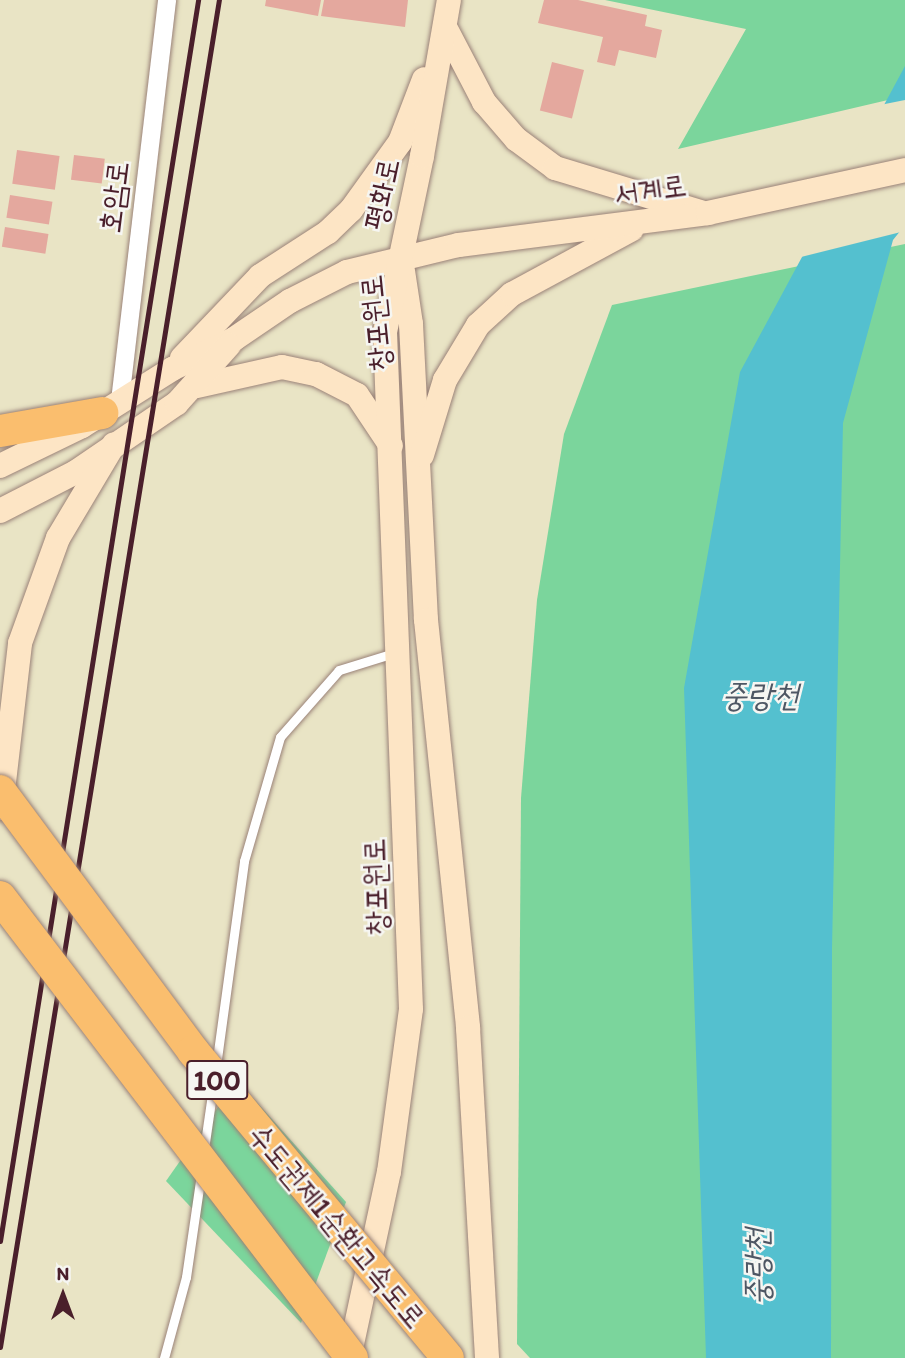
<!DOCTYPE html>
<html>
<head>
<meta charset="utf-8">
<style>
	body { margin:0 }
	#map { position:relative; width:905px; height:1358px; overflow:hidden; background:#e9e4c5; font-family:Itim,"Poor Story",sans-serif }
	div>[style] { position:absolute }
	[style*='--x'] { left:calc(var(--x)*1px); top:calc(var(--y)*1px); width:calc(var(--w)*1px); rotate:calc(var(--a)*1deg) }
	.green>* { inset:0; background:#7bd59c }
	.water>* { inset:0; background:#54c0cf }
	.pier>* { inset:0; background:#e9e4c5 }
	.building>* { inset:0; background:#e4a89e; transform-origin:0 0 }
	.roads { filter:drop-shadow(0 0 2px #9a8278) drop-shadow(0 0 2px #9a8278) }
	.lane>* { height:9px; margin:-4.5px; padding:0 4.5px; transform-origin:4.5px; border-radius:4.5px; background:#fff }
	.street>* { height:18px; margin:-9px; padding:0 9px; transform-origin:9px; border-radius:9px; background:#fff }
	.secondary>* { height:24px; margin:-12px; padding:0 12px; transform-origin:12px; border-radius:12px; background:#fde5c5 }
	.highway>* { height:32px; margin:-16px; padding:0 16px; transform-origin:16px; border-radius:16px; background:#fabe6e }
	.rail>* { height:5px; margin:-2.5px; padding:0 2.5px; transform-origin:2.5px; border-radius:2.5px; background:#4a1f2b }
	.bridges { filter:drop-shadow(0 0 2px #9a8278) drop-shadow(0 0 2px #9a8278) }
	.highway-bridge>* { height:32px; margin:-16px; padding:0 16px; transform-origin:16px; border-radius:16px; background:#fabe6e }
	span { translate:-50% -50%; white-space:nowrap; text-align:center; line-height:1.15; -webkit-text-stroke:5px #f6f6f2; paint-order:stroke }
	.shield-label span { padding:2px 5px; background:#f6f6f2; border:2px solid; border-radius:5px; -webkit-text-stroke-width:0 }
	.shield-label { font-size:28px; color:#4a1f2b; font-weight:700 }
	.street-label { font-size:30px; color:#4a1f2b }
	.water-label { font-size:32px; color:#4e5764; font-style:italic }
	.north { position:absolute; left:28px; top:1260px; width:70px; height:70px; -webkit-text-stroke:5px #f6f6f2; paint-order:stroke; rotate:0deg; font-size:19px; font-weight:700; line-height:28px; text-align:center; color:#4a1f2b }
	.north::after { content:''; display:block; margin:auto; width:24px; height:32px; background:#4a1f2b; clip-path:polygon(50% 0,100% 100%,50% 72%,0 100%) }
</style>
</head>
<body>
<div id="map">
	<div class="green">
		<i style="clip-path:polygon(605px 0,905px 0,905px 96px,678px 149px,746px 29px)"></i>
		<i style="clip-path:polygon(905px 244px,905px 1358px,530px 1358px,517px 1344px,521px 798px,537px 600px,564px 434px,612px 305px)"></i>
		<i style="clip-path:polygon(237px 1080px,346px 1202px,301px 1323px,166px 1181px)"></i>
	</div>
	<div class="water">
		<i style="clip-path:polygon(905px 66px,905px 225px,893px 240px,843px 423px,832px 949px,831px 1358px,706px 1358px,684px 688px,740px 372px)"></i>
	</div>
	<div class="pier">
		<i style="clip-path:polygon(905px 100px,905px 231px,797px 258px,880px 105px)"></i>
	</div>
	<div class="building">
		<i style="clip-path:polygon(266px 0,321px 0,318px 16px,265px 6px)"></i>
		<i style="clip-path:polygon(324px 0,408px 0,405px 27px,321px 16px)"></i>
		<i style="clip-path:polygon(544px 0,578px 0,647px 15px,645px 26px,662px 30px,656px 58px,619px 50px,615px 66px,597px 62px,603px 37px,538px 23px)"></i>
		<i style="left:552px;top:62px;width:33px;height:50px;rotate:14deg"></i>
		<i style="left:17px;top:150px;width:43px;height:34px;rotate:8deg"></i>
		<i style="left:74px;top:155px;width:31px;height:25px;rotate:7deg"></i>
		<i style="left:10px;top:195px;width:43px;height:23px;rotate:9deg"></i>
		<i style="left:5px;top:227px;width:44px;height:20px;rotate:9deg"></i>
	</div>
	<div class="roads">
		<div class="lane">
			<i style="--x:216;--y:1066;--w:207;--a:-82.2"></i>
			<i style="--x:244;--y:861;--w:129;--a:-73.8"></i>
			<i style="--x:280;--y:737;--w:89;--a:-48.6"></i>
			<i style="--x:339;--y:670;--w:58;--a:-17.2"></i>
			<i style="--x:204;--y:1149;--w:63;--a:-81.7"></i>
			<i style="--x:164;--y:1358;--w:84;--a:-74.8"></i>
			<i style="--x:186;--y:1277;--w:104;--a:-81.7"></i>
		</div>
		<div class="street">
			<i style="--x:120;--y:401;--w:404;--a:-83.3"></i>
		</div>
		<div class="secondary">
			<i style="--x:445;--y:27;--w:85;--a:62.5"></i>
			<i style="--x:484;--y:102;--w:49;--a:49.1"></i>
			<i style="--x:516;--y:139;--w:49;--a:36.6"></i>
			<i style="--x:555;--y:168;--w:152;--a:16.8"></i>
			<i style="--x:403;--y:271;--w:54;--a:81.4"></i>
			<i style="--x:411;--y:324;--w:296;--a:87.1"></i>
			<i style="--x:426;--y:620;--w:410;--a:84.1"></i>
			<i style="--x:468;--y:1028;--w:331;--a:86.7"></i>
			<i style="--x:182;--y:358;--w:113;--a:-46.4"></i>
			<i style="--x:260;--y:276;--w:81;--a:-32.9"></i>
			<i style="--x:328;--y:232;--w:32;--a:-44"></i>
			<i style="--x:351;--y:210;--w:84;--a:-54.2"></i>
			<i style="--x:400;--y:142;--w:67;--a:-69.1"></i>
			<i style="--x:197;--y:386;--w:87;--a:-12.6"></i>
			<i style="--x:282;--y:367;--w:35;--a:12"></i>
			<i style="--x:316;--y:374;--w:46;--a:27.1"></i>
			<i style="--x:357;--y:395;--w:61;--a:56.3"></i>
			<i style="--x:422;--y:455;--w:78;--a:-73"></i>
			<i style="--x:445;--y:380;--w:64;--a:-59"></i>
			<i style="--x:478;--y:325;--w:46;--a:-42.4"></i>
			<i style="--x:512;--y:294;--w:136;--a:-28.4"></i>
			<i style="--x:0;--y:466;--w:91;--a:-26"></i>
			<i style="--x:82;--y:426;--w:107;--a:-32.3"></i>
			<i style="--x:172;--y:369;--w:69;--a:-25.8"></i>
			<i style="--x:234;--y:339;--w:68;--a:-34.2"></i>
			<i style="--x:290;--y:301;--w:64;--a:-27"></i>
			<i style="--x:347;--y:272;--w:115;--a:-13.6"></i>
			<i style="--x:459;--y:245;--w:251;--a:-7.3"></i>
			<i style="--x:708;--y:213;--w:202;--a:-12.3"></i>
			<i style="--x:0;--y:511;--w:85;--a:-27.2"></i>
			<i style="--x:76;--y:472;--w:122;--a:-34.3"></i>
			<i style="--x:177;--y:403;--w:78;--a:-48.1"></i>
			<i style="--x:1;--y:808;--w:166;--a:-83.4"></i>
			<i style="--x:20;--y:643;--w:112;--a:-70.1"></i>
			<i style="--x:58;--y:538;--w:109;--a:-59.2"></i>
			<i style="--x:349;--y:1358;--w:190;--a:-77.9"></i>
			<i style="--x:389;--y:1172;--w:164;--a:-82.3"></i>
			<i style="--x:411;--y:1009;--w:677;--a:-92.2"></i>
			<i style="--x:385;--y:332;--w:180;--a:-78.1"></i>
			<i style="--x:422;--y:156;--w:158;--a:-80.2"></i>
		</div>
		<div class="highway">
			<i style="--x:0;--y:431;--w:104;--a:-10"></i>
		</div>
	</div>
	<div class="rail">
		<i style="--x:0;--y:1241;--w:1257;--a:-80.93"></i>
		<i style="--x:0;--y:1347;--w:1365;--a:-80.77"></i>
	</div>
	<div class="bridges">
		<div class="highway-bridge">
			<i style="--x:0;--y:791;--w:324;--a:53.4"></i>
			<i style="--x:193;--y:1051;--w:399;--a:50.3"></i>
			<i style="--x:0;--y:897;--w:580;--a:52.64"></i>
		</div>
	</div>
	<div class="shield-label">
		<span style="left:217px;top:1080px">100</span>
	</div>
	<div class="street-label">
		<span style="left:650px;top:190px;rotate:-8deg">서계로</span>
		<span style="left:382px;top:194px;rotate:-78deg">평화로</span>
		<span style="left:114px;top:197px;rotate:-83deg">호암로</span>
		<span style="left:376px;top:323px;rotate:-96deg">창포원로</span>
		<span style="left:376px;top:887px;rotate:-92deg">창포원로</span>
		<span style="left:337px;top:1226px;rotate:50deg">수도권제1순환고속도로</span>
	</div>
	<div class="water-label">
		<span style="left:760px;top:695px">중랑천</span>
		<span style="left:757px;top:1267px;rotate:-91deg">중랑천</span>
	</div>
	<div class="north">N</div>
</div>
</body>
</html>
